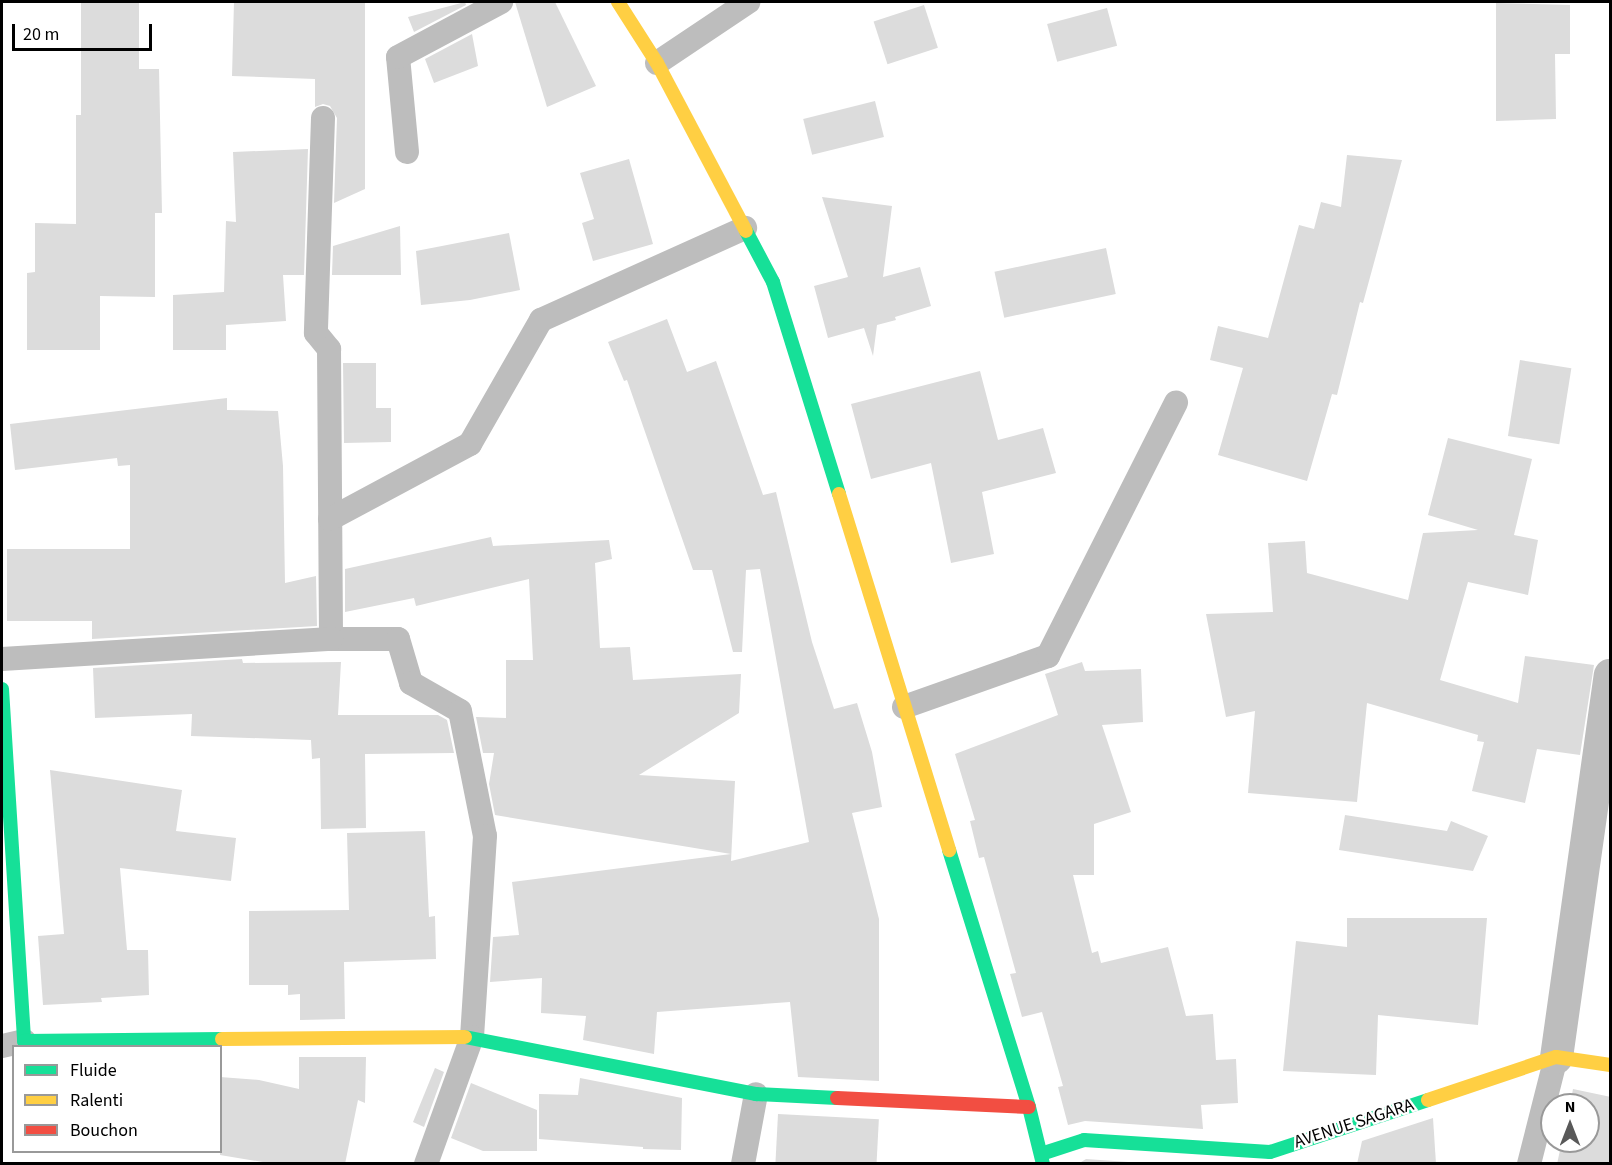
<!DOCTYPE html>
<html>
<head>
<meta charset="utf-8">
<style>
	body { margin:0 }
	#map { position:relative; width:1612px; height:1165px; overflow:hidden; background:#fff; font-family:"Source Sans 3",sans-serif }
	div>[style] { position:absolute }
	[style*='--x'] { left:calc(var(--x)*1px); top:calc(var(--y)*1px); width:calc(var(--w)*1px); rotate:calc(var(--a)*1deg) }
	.building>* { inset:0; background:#dcdcdc; transform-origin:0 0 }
	.lane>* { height:24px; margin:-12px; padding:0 12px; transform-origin:12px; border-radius:12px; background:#bdbdbd }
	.street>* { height:33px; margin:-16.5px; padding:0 16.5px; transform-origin:16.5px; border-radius:16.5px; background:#bdbdbd }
	.fast>* { height:14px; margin:-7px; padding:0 7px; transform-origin:7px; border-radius:7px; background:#16e098 }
	.slow>* { height:14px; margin:-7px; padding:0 7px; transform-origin:7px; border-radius:7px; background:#ffcf43 }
	.jam>* { height:14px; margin:-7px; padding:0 7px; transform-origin:7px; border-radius:7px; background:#f24e42 }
	span { translate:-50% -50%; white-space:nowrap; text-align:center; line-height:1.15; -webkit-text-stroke:4.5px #fff; paint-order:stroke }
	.street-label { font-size:18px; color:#000 }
	.frame { position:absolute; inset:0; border:3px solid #000; pointer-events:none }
	.legend { position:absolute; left:12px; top:1045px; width:210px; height:108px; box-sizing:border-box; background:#fff; border:2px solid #999; margin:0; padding:8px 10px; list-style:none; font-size:18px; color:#000 }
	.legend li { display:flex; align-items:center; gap:12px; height:30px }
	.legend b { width:30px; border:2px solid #999 }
	.north { position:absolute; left:1540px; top:1093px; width:60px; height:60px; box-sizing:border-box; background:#fff; border:2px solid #999; border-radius:50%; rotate:0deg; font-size:16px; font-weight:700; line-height:24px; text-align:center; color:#000 }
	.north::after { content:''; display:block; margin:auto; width:21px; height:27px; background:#595959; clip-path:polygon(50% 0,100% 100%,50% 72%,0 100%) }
	.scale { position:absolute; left:12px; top:24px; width:140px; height:27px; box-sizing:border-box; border:3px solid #000; border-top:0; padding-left:8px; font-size:18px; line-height:21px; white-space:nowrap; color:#000; -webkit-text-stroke:4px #fff; paint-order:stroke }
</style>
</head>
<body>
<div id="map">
	<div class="building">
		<i style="clip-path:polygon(81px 2px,139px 2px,139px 69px,159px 69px,162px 213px,155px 213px,155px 297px,100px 296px,100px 350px,27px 350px,27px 273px,35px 272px,35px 223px,76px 224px,76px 115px,81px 115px)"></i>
		<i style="clip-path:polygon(234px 2px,365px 2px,365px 189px,334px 203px,337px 118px,330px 106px,323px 104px,315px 107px,315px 79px,232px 76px)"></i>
		<i style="clip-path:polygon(465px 2px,466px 5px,414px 32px,408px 17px)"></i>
		<i style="clip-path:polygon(515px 2px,555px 2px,596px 86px,547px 107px)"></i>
		<i style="clip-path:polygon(1496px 3px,1570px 5px,1570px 54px,1555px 54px,1556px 119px,1496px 121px)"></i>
		<i style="left:924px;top:5px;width:45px;height:53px;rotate:72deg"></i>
		<i style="left:1107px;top:8px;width:39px;height:62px;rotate:75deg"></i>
		<i style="clip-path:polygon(472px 34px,478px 66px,434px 83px,425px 59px)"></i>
		<i style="left:875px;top:101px;width:37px;height:74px;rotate:76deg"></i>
		<i style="clip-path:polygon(308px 149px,304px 275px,283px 275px,286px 321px,226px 325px,226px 350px,173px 350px,173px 295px,224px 292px,226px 221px,236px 222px,233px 152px)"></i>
		<i style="clip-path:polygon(1347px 155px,1402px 160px,1363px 303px,1360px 302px,1337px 395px,1332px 394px,1307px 481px,1218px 455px,1243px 368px,1210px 360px,1218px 326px,1268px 338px,1299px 225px,1314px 229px,1321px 202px,1341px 207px)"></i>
		<i style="clip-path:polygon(629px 159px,653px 244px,593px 261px,582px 223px,594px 219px,580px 173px)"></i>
		<i style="clip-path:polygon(822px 197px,892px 206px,883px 277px,920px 267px,931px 306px,895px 317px,896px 320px,877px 325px,873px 356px,864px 328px,828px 338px,814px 286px,848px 277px)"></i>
		<i style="clip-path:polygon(400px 226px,401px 275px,332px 275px,333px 246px)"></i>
		<i style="clip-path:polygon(509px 233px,520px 290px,470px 300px,421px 305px,416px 251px)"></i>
		<i style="left:1106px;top:248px;width:47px;height:114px;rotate:78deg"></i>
		<i style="clip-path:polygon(667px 319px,687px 372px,716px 361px,763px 495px,776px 492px,812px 642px,834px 709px,857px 703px,872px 752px,882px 807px,852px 813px,879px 919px,879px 1081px,798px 1077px,790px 1002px,657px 1012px,654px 1054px,583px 1040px,586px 1016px,541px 1013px,542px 978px,490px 982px,493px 937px,519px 935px,512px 882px,731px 854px,495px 815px,489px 784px,494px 753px,483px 753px,476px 717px,506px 718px,506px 660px,533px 660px,529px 579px,416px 606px,414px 598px,345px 612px,345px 569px,491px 537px,493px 546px,609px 540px,612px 559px,595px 563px,600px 648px,630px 647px,633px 680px,741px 674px,739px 713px,639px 775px,735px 781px,731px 861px,809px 842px,760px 569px,746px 570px,742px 652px,733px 652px,712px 570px,693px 570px,627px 380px,624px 381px,608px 342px)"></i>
		<i style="left:1520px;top:360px;width:52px;height:77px;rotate:9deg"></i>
		<i style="clip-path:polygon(343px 363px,376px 363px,376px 408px,391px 408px,391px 442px,344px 443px)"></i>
		<i style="clip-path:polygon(980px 371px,998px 440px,1043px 428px,1056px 473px,982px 492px,994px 554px,951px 563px,931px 463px,871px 479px,851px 404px)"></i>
		<i style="clip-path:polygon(227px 398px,227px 410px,278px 411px,283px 466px,285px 583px,316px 576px,317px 626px,92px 639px,92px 621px,7px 621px,7px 549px,130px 549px,130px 465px,118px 466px,117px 458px,15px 470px,10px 424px)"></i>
		<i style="clip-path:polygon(1448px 438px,1532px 459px,1514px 535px,1538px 540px,1528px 595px,1468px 582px,1440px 680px,1518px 703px,1525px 656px,1594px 665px,1580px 755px,1537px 749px,1525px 803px,1472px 791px,1484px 742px,1477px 741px,1478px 735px,1367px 703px,1357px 802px,1248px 793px,1255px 711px,1226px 717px,1206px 614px,1273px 612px,1268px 543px,1305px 541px,1307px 573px,1408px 600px,1423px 533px,1478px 530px,1428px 515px)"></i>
		<i style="clip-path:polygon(242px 659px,243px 663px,341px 662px,338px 715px,438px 715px,447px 720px,454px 753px,365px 754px,366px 828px,321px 829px,320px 758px,312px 759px,311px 740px,191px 736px,192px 714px,95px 718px,93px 668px)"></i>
		<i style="clip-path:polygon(1082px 662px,1085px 671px,1141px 669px,1143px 722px,1102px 725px,1131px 812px,1094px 824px,1094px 875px,1073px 875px,1092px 953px,1098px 951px,1101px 963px,1168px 947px,1186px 1016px,1213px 1014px,1216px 1060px,1236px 1059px,1238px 1103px,1201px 1105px,1203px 1129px,1085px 1121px,1068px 1125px,1058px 1087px,1063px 1086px,1042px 1012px,1022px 1017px,1010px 974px,1016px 973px,984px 857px,979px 858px,970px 821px,975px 820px,955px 754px,1058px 715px,1045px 674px)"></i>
		<i style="clip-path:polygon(50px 770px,182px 790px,176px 831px,236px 838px,231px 881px,120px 868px,127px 950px,148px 950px,149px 995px,101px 998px,102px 1002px,43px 1005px,38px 936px,64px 934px)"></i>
		<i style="clip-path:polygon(1345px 815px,1447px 831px,1451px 821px,1488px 836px,1473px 871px,1339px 850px)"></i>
		<i style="clip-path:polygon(425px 831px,429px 917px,435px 916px,436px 959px,344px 962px,345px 1019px,300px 1020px,300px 994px,288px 995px,288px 985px,249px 985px,249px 911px,349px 910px,347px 833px)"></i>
		<i style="clip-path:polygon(1347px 918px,1487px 918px,1478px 1025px,1378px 1015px,1376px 1075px,1283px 1071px,1296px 941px,1347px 947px)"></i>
		<i style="clip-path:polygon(299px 1057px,366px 1057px,365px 1103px,358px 1100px,345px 1164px,275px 1164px,220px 1155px,220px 1077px,259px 1080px,299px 1089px)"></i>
		<i style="clip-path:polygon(435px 1068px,444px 1072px,424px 1127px,413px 1122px)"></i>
		<i style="clip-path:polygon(580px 1078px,682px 1098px,681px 1150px,643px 1149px,643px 1147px,539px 1139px,539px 1094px,578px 1095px)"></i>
		<i style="clip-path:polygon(471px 1083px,537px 1110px,537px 1151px,483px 1151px,451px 1138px)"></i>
		<i style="clip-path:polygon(1573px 1089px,1611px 1097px,1611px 1164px,1557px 1164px,1562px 1141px,1588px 1141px,1588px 1105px,1570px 1105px)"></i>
		<i style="left:778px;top:1114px;width:101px;height:50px;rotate:3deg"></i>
		<i style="clip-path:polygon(1433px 1118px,1436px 1164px,1357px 1164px,1362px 1141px)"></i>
		<i style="clip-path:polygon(1086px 1159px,1157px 1164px,1078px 1164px)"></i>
	</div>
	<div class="lane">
		<i style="--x:657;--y:63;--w:110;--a:-33.8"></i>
		<i style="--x:323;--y:118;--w:215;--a:91.9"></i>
		<i style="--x:316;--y:333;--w:21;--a:51"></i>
		<i style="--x:329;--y:349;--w:290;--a:89.6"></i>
		<i style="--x:331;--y:639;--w:67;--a:0"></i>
		<i style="--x:398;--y:639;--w:46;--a:73.5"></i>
		<i style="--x:411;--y:683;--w:56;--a:29.7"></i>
		<i style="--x:460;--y:711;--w:127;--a:78.7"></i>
		<i style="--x:485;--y:836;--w:201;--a:93.7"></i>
		<i style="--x:472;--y:1037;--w:135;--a:109.9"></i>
		<i style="--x:407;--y:152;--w:95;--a:-95.4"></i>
		<i style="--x:398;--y:57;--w:117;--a:-28.1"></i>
		<i style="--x:330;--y:519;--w:159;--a:-28.2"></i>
		<i style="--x:470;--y:444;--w:143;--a:-60.2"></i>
		<i style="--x:541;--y:320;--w:224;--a:-24.3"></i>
		<i style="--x:2;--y:659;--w:330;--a:-3.5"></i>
		<i style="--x:904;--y:707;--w:153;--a:-19.5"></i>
		<i style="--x:1048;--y:656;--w:284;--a:-63.2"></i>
		<i style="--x:2;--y:1046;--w:23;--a:-13"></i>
		<i style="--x:743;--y:1164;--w:71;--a:-79.5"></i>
		<i style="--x:1529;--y:1164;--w:110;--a:-75.8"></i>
	</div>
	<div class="street">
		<i style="--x:1556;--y:1057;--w:386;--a:-82"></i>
	</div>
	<div class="fast">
		<i style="--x:746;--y:231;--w:58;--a:62.1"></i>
		<i style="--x:773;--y:282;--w:222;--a:72.7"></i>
		<i style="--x:2;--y:689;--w:353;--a:86.4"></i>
		<i style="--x:24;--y:1041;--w:198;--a:-0.6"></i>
		<i style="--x:949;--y:850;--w:269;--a:72.7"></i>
		<i style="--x:1029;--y:1107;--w:59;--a:76.2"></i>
		<i style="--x:465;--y:1037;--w:297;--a:11.1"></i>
		<i style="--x:756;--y:1094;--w:81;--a:2.8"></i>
		<i style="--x:1041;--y:1154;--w:45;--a:-18"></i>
		<i style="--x:1084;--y:1140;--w:186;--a:3.7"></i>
		<i style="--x:1270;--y:1152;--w:166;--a:-18.2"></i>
	</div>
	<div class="slow">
		<i style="--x:618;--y:2;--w:72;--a:57.4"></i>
		<i style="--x:657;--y:63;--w:190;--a:62.1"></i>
		<i style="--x:839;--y:494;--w:373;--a:72.8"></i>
		<i style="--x:222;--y:1039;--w:243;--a:-0.5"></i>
		<i style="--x:1428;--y:1100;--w:135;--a:-18.6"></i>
		<i style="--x:1556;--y:1057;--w:55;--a:8.4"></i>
	</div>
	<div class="jam">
		<i style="--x:837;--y:1098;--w:192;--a:2.7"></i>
	</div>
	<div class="street-label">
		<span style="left:1354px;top:1124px;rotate:-18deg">AVENUE SAGARA</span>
	</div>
	<div class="frame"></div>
	<ul class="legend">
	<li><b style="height:8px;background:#16e098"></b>Fluide</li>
	<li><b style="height:8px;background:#ffcf43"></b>Ralenti</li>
	<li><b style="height:8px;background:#f24e42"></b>Bouchon</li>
	</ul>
	<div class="north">N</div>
	<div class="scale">20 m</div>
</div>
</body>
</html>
